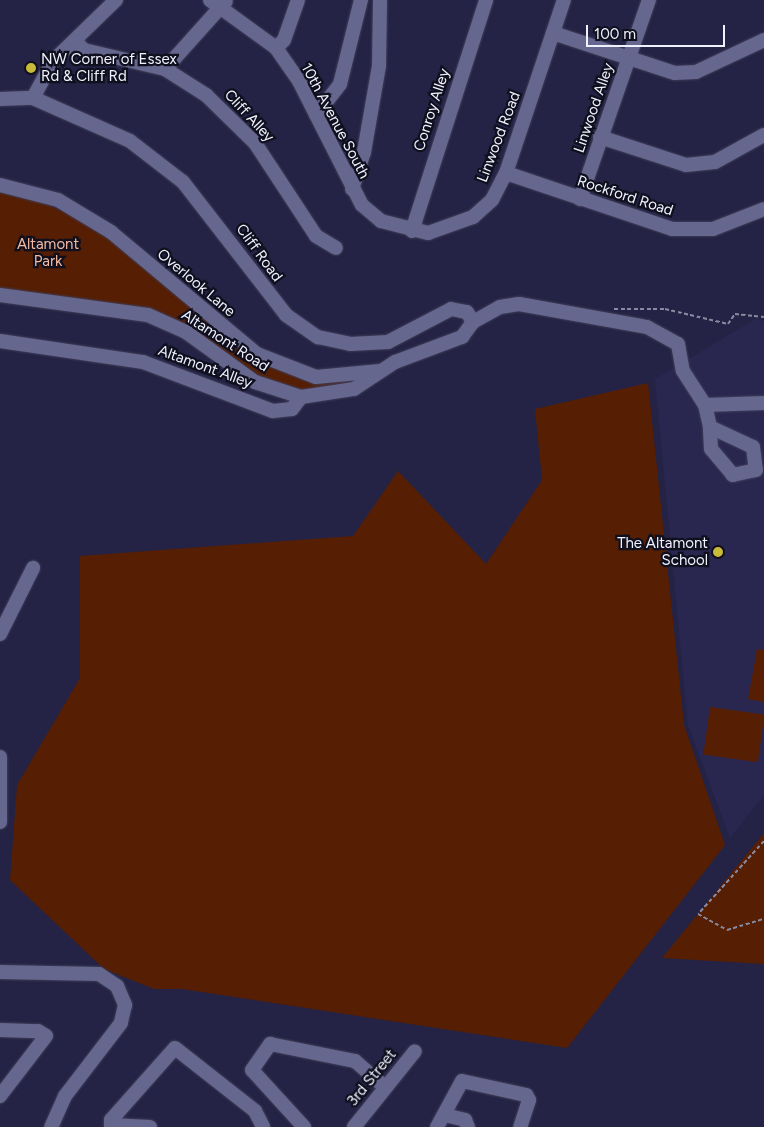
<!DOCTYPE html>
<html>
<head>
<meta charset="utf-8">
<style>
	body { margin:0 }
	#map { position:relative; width:764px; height:1127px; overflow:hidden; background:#242345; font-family:Figtree,sans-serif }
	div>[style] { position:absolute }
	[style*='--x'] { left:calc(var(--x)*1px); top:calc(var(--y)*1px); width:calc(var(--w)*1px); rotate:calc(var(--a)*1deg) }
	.built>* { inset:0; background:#292750 }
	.green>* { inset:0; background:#561e02; transform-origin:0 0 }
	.path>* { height:2px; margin-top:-1px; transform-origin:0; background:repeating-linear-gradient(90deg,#8989a1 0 4px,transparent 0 6.5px) }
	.roads { filter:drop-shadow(0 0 1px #403e59) drop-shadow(0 0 1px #403e59) }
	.minor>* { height:14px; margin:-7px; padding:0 7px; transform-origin:7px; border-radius:7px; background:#66678e }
	.dots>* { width:14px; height:14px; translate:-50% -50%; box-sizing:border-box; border:2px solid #0f0f1e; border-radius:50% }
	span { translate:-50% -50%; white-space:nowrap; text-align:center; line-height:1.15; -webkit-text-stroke:4.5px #0f0f1e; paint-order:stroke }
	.poi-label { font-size:15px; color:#f0f1ff }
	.left { translate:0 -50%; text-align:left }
	.right { translate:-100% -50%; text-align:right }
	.street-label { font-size:15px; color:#f0f1ff }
	.park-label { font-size:15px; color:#f3baa2 }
	.scale { position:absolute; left:586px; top:25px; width:139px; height:22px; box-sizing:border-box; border:2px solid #f0f1ff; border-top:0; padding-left:6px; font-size:15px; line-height:18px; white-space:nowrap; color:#f0f1ff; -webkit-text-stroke:4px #0f0f1e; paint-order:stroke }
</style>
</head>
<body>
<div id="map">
	<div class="built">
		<i style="clip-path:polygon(757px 318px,764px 322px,764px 795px,730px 838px,688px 725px,655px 379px)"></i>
	</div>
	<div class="green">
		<i style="clip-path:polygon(0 190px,23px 194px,92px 224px,186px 301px,300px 376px,363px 374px,350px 385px,302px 391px,255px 375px,188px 326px,141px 307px,0 289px)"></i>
		<i style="clip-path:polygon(648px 383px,684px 725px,725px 845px,567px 1048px,182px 989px,154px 989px,104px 969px,10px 880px,17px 785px,80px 678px,80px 556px,353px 536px,398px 471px,486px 564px,542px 480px,535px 409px)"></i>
		<i style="clip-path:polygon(757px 649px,764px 650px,764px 702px,748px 699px)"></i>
		<i style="left:710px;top:707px;width:55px;height:48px;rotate:8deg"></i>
		<i style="clip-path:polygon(764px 833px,764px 964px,662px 958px,706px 904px)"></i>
	</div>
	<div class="path">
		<i style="--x:614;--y:309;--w:51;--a:0"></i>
		<i style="--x:665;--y:309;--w:65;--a:13.4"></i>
		<i style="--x:728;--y:324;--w:12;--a:-55"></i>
		<i style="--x:735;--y:314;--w:29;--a:6"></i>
		<i style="--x:764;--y:841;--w:98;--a:132.1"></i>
		<i style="--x:698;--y:914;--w:33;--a:29"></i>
		<i style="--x:727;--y:930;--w:39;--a:-17"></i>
	</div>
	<div class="roads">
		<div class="minor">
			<i style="--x:210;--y:0;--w:82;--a:36"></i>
			<i style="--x:276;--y:48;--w:40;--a:55.1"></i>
			<i style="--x:299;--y:81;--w:139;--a:63.1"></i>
			<i style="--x:362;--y:205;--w:25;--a:40"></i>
			<i style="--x:381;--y:221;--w:49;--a:14.3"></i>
			<i style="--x:428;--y:233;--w:48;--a:-19.6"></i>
			<i style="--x:473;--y:217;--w:25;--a:-42"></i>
			<i style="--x:492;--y:200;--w:30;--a:-63"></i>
			<i style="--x:506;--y:173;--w:182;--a:-71.5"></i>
			<i style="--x:553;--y:33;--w:128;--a:18.2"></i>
			<i style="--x:675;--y:73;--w:21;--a:-3"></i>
			<i style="--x:696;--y:72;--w:75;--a:-25.2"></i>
			<i style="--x:75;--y:41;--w:13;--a:45"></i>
			<i style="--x:84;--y:50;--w:83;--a:13.2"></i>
			<i style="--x:165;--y:69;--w:49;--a:32.4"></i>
			<i style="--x:206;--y:95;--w:69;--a:44.4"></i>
			<i style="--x:255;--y:143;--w:111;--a:56.7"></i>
			<i style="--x:316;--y:236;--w:23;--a:31"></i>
			<i style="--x:276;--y:48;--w:11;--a:-45"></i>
			<i style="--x:284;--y:40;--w:42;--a:-70.7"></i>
			<i style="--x:165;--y:69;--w:91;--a:-48.1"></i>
			<i style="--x:33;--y:98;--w:42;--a:-61.6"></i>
			<i style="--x:53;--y:61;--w:88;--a:-44.1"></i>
			<i style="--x:0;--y:99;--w:33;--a:-2"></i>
			<i style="--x:33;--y:98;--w:106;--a:23.9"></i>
			<i style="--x:130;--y:141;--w:67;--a:37.7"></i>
			<i style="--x:183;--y:182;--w:168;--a:52.2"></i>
			<i style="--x:286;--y:315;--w:39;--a:35"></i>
			<i style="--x:318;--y:337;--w:33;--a:12"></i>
			<i style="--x:350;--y:344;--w:38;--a:-3"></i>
			<i style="--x:388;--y:342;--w:71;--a:-27.6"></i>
			<i style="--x:451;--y:309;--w:16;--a:11"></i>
			<i style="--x:467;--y:312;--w:12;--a:59"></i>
			<i style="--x:316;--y:115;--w:39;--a:-52"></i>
			<i style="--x:340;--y:84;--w:87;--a:-76"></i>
			<i style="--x:600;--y:137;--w:90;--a:18"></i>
			<i style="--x:686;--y:165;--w:29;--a:-6"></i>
			<i style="--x:715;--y:162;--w:56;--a:-28.9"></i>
			<i style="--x:506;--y:173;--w:175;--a:18.6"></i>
			<i style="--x:672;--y:229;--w:41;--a:0"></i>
			<i style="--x:713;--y:229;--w:55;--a:-21.4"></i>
			<i style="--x:0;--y:185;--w:60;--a:14.5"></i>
			<i style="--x:58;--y:200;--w:62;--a:31.1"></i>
			<i style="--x:111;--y:232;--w:190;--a:39.9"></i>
			<i style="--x:257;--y:354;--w:63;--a:21.3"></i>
			<i style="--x:316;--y:377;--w:64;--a:-5.4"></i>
			<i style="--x:352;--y:189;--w:39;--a:-72"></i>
			<i style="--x:364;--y:152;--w:87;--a:-80.1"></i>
			<i style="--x:379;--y:66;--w:66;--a:-89.1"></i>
			<i style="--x:580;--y:199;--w:211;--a:-70.9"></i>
			<i style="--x:412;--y:231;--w:243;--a:-72.2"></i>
			<i style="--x:0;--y:295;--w:149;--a:7.7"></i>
			<i style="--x:148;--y:315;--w:42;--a:24.1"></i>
			<i style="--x:186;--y:332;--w:85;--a:35.9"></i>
			<i style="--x:255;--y:382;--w:48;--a:18.1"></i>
			<i style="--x:301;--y:397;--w:54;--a:-8.6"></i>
			<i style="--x:354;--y:389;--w:49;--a:-33.4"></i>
			<i style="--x:395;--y:362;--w:72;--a:-20.5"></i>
			<i style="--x:462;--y:337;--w:19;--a:-54"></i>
			<i style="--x:473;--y:322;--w:31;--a:-29"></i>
			<i style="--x:500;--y:307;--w:19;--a:-9"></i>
			<i style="--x:519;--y:304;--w:130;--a:10.2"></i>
			<i style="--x:647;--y:327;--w:35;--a:29"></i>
			<i style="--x:678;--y:344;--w:27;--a:80"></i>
			<i style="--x:683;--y:371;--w:40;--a:57.1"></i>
			<i style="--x:705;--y:405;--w:59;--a:-1.9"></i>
			<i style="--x:0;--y:341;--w:145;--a:8.4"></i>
			<i style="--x:143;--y:362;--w:139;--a:20.7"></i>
			<i style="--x:273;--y:411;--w:19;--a:-6"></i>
			<i style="--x:292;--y:409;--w:15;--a:-53"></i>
			<i style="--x:705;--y:405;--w:23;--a:77"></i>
			<i style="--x:710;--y:427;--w:47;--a:24.9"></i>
			<i style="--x:753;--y:447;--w:23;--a:83"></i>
			<i style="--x:756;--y:470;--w:24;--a:168"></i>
			<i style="--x:733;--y:475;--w:34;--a:-130"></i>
			<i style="--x:711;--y:449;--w:22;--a:-93"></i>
			<i style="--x:0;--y:634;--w:74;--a:-63.4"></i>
			<i style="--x:0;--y:757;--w:65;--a:90"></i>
			<i style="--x:0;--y:972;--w:99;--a:1.2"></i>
			<i style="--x:99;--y:974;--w:22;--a:34"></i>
			<i style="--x:117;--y:986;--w:21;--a:67"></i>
			<i style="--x:125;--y:1005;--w:18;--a:103"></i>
			<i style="--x:121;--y:1023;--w:92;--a:127.5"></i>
			<i style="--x:65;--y:1096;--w:34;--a:114"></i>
			<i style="--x:0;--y:1030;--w:38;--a:2"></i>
			<i style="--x:38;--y:1031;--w:9;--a:32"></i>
			<i style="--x:46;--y:1036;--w:76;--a:127.5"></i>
			<i style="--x:445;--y:1115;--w:21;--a:14"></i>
			<i style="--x:465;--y:1120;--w:8;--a:67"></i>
			<i style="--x:111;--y:1125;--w:39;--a:3"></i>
			<i style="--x:111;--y:1127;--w:7;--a:-90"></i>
			<i style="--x:111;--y:1120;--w:96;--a:-48.4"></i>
			<i style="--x:175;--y:1048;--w:102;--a:38.2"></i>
			<i style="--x:255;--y:1111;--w:18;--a:63"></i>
			<i style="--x:304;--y:1127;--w:77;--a:-132.4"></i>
			<i style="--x:252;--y:1070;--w:32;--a:-55"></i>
			<i style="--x:270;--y:1044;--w:87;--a:11.3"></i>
			<i style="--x:355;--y:1061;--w:40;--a:41"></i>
			<i style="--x:354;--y:1127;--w:97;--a:-51.2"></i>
			<i style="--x:437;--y:1127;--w:52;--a:-61.5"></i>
			<i style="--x:462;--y:1081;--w:66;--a:12.3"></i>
			<i style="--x:526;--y:1095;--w:6;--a:59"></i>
			<i style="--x:529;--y:1100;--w:28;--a:108"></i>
		</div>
	</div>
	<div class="dots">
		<i style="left:31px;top:68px;background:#c8bb3b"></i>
		<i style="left:718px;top:552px;background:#c8bb3b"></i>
	</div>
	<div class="poi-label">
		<span class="left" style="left:41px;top:68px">NW Corner of Essex<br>Rd &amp; Cliff Rd</span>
		<span class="right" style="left:708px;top:552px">The Altamont<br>School</span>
	</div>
	<div class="street-label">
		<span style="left:594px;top:108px;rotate:-71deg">Linwood Alley</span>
		<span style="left:432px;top:110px;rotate:-72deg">Conroy Alley</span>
		<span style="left:249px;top:116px;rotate:47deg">Cliff Alley</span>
		<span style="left:335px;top:121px;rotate:62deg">10th Avenue South</span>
		<span style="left:499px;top:137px;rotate:-69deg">Linwood Road</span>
		<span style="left:625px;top:196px;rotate:18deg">Rockford Road</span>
		<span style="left:259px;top:253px;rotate:54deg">Cliff Road</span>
		<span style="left:196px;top:283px;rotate:40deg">Overlook Lane</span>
		<span style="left:225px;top:341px;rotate:33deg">Altamont Road</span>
		<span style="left:205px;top:367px;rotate:20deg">Altamont Alley</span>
		<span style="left:372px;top:1078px;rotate:-51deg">3rd Street</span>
	</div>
	<div class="park-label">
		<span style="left:48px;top:253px">Altamont<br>Park</span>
	</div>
	<div class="scale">100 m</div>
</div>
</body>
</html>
